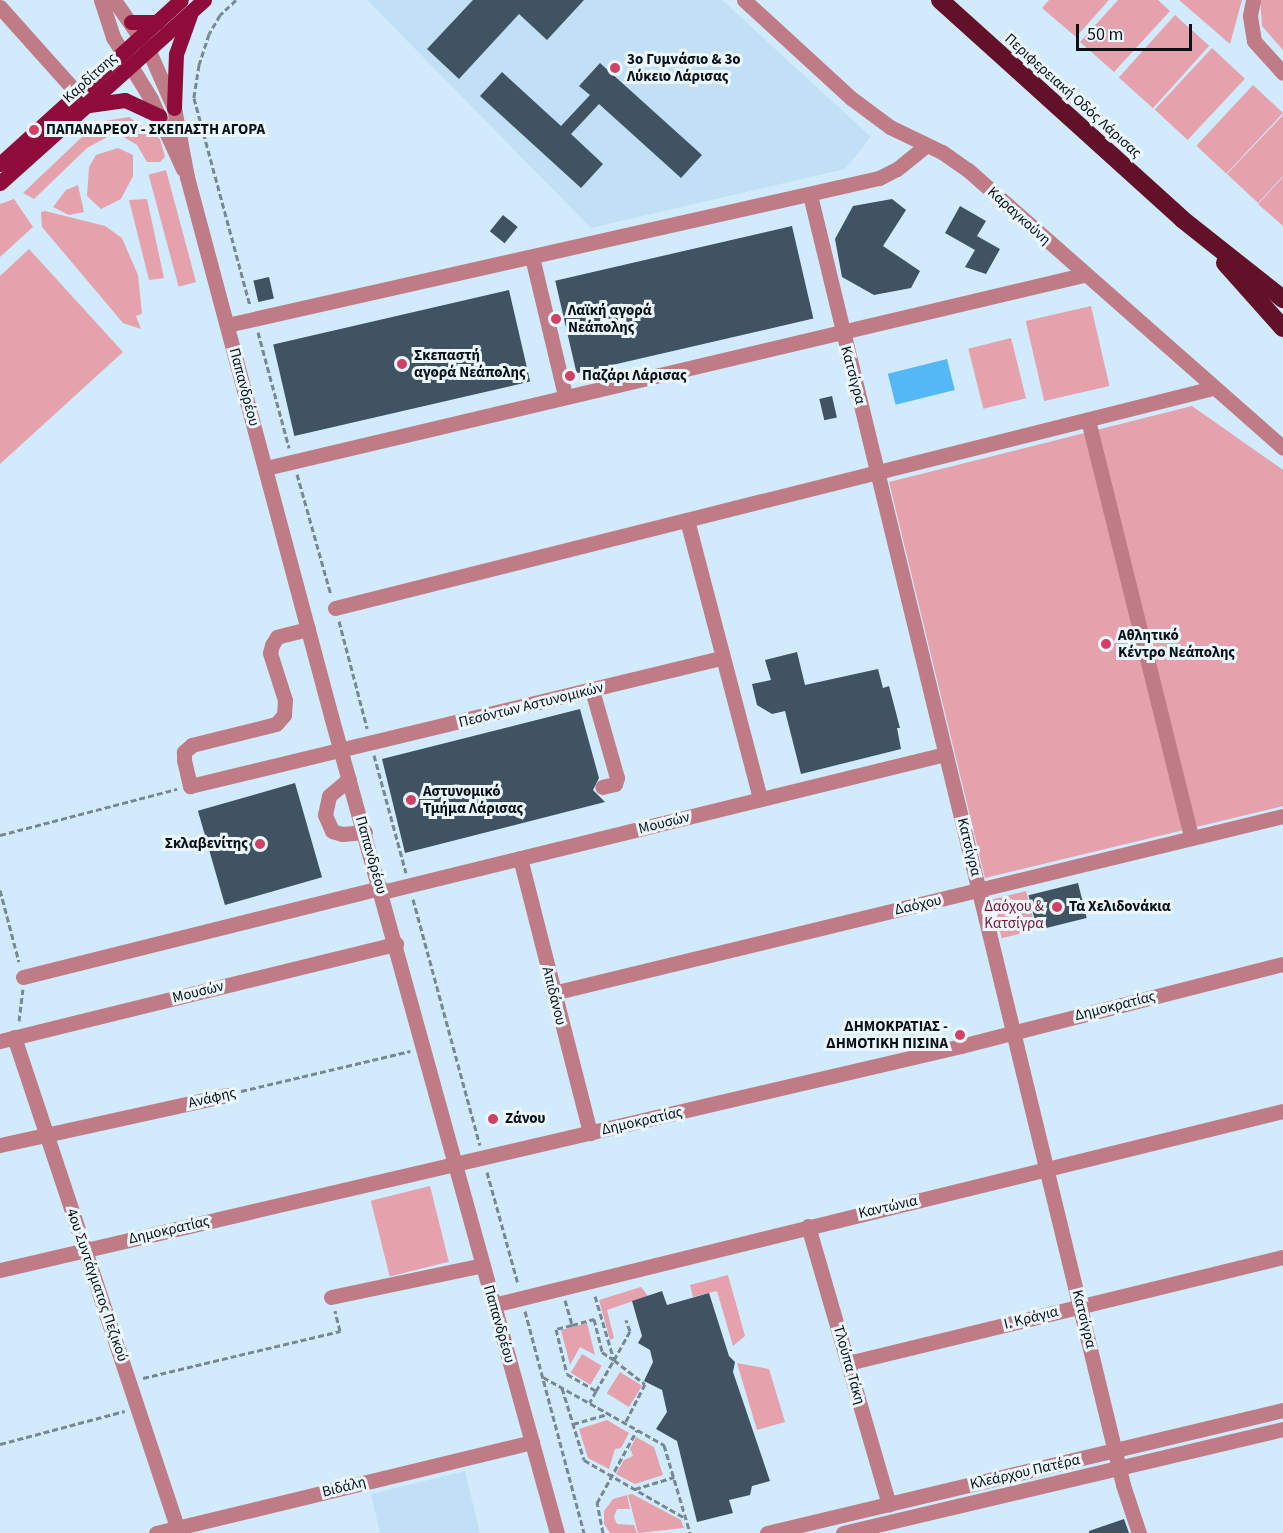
<!DOCTYPE html>
<html>
<head>
<meta charset="utf-8">
<style>
	body { margin:0 }
	#map { position:relative; width:1283px; height:1533px; overflow:hidden; background:#d2ebfc; font-family:"Source Sans 3",sans-serif }
	div>[style] { position:absolute }
	[style*='--x'] { left:calc(var(--x)*1px); top:calc(var(--y)*1px); width:calc(var(--w)*1px); rotate:calc(var(--a)*1deg) }
	.built>* { inset:0; background:#c1e0f5 }
	.green>* { inset:0; background:#e6a2ac; transform-origin:0 0 }
	.water>* { inset:0; background:#54b8f6; transform-origin:0 0 }
	.building>* { inset:0; background:#3f5362; transform-origin:0 0 }
	.path>* { height:3px; margin-top:-1.5px; transform-origin:0; background:repeating-linear-gradient(90deg,#778894 0 6px,transparent 0 9px) }
	.minor>* { height:15px; margin:-7.5px; padding:0 7.5px; transform-origin:7.5px; border-radius:7.5px; background:#bf7c86 }
	.major>* { height:15px; margin:-7.5px; padding:0 7.5px; transform-origin:7.5px; border-radius:7.5px; background:#8f0c3a }
	.highway>* { height:18px; margin:-9px; padding:0 9px; transform-origin:9px; border-radius:9px; background:#621129 }
	.dots>* { width:16px; height:16px; translate:-50% -50%; box-sizing:border-box; border:3px solid #ecf6fd; border-radius:50% }
	span { translate:-50% -50%; white-space:nowrap; text-align:center; line-height:1.15; -webkit-text-stroke:6px #ecf6fd; paint-order:stroke }
	.poi-label { font-size:15px; color:#081116; font-weight:700 }
	.left { translate:0 -50%; text-align:left }
	.right { translate:-100% -50%; text-align:right }
	.street-label { font-size:15px; color:#081116 }
	.park-label { font-size:15px; color:#741732 }
	.scale { position:absolute; left:1076px; top:24px; width:116px; height:27px; box-sizing:border-box; border:3px solid #081116; border-top:0; padding-left:8px; font-size:18px; line-height:21px; white-space:nowrap; color:#081116; -webkit-text-stroke:4px #ecf6fd; paint-order:stroke }
</style>
</head>
<body>
<div id="map">
	<div class="built">
		<i style="clip-path:polygon(367px 0,722px 0,871px 137px,845px 169px,591px 228px)"></i>
		<i style="clip-path:polygon(465px 1471px,480px 1533px,380px 1533px,371px 1494px)"></i>
	</div>
	<div class="green">
		<i style="clip-path:polygon(1049px 0,1109px 0,1076px 37px,1042px 8px)"></i>
		<i style="clip-path:polygon(1118px 0,1158px 0,1170px 11px,1114px 72px,1080px 42px)"></i>
		<i style="clip-path:polygon(1179px 0,1242px 0,1230px 44px)"></i>
		<i style="clip-path:polygon(1260px 0,1283px 0,1283px 50px,1262px 26px)"></i>
		<i style="left:1175px;top:15px;width:46px;height:84px;rotate:42deg"></i>
		<i style="left:1212px;top:48px;width:45px;height:84px;rotate:43deg"></i>
		<i style="left:1253px;top:85px;width:41px;height:83px;rotate:43deg"></i>
		<i style="clip-path:polygon(1283px 115px,1283px 176px,1258px 203px,1227px 174px)"></i>
		<i style="clip-path:polygon(129px 117px,160px 139px,165px 157px,160px 162px,147px 162px,137px 145px,122px 136px,111px 135px,87px 148px,34px 199px,23px 193px,83px 136px,105px 121px)"></i>
		<i style="clip-path:polygon(118px 148px,133px 155px,133px 176px,121px 199px,101px 209px,87px 196px,89px 167px,96px 155px)"></i>
		<i style="left:166px;top:170px;width:116px;height:18px;rotate:75deg"></i>
		<i style="clip-path:polygon(1283px 177px,1283px 226px,1258px 204px)"></i>
		<i style="clip-path:polygon(78px 185px,84px 212px,69px 215px,53px 207px,66px 190px)"></i>
		<i style="clip-path:polygon(14px 199px,33px 227px,0 257px,0 204px)"></i>
		<i style="clip-path:polygon(147px 199px,164px 278px,149px 280px,129px 200px)"></i>
		<i style="clip-path:polygon(45px 211px,105px 226px,122px 238px,138px 275px,142px 314px,136px 316px,141px 329px,123px 323px,42px 227px,41px 212px)"></i>
		<i style="clip-path:polygon(29px 249px,123px 352px,0 464px,0 276px)"></i>
		<i style="left:1091px;top:306px;width:82px;height:67px;rotate:77deg"></i>
		<i style="left:1011px;top:338px;width:62px;height:44px;rotate:76deg"></i>
		<i style="clip-path:polygon(1192px 406px,1283px 470px,1283px 806px,985px 878px,889px 482px)"></i>
		<i style="left:1026px;top:891px;width:40px;height:35px;rotate:76deg"></i>
		<i style="left:430px;top:1186px;width:78px;height:61px;rotate:76deg"></i>
		<i style="clip-path:polygon(728px 1275px,745px 1336px,733px 1346px,717px 1291px,693px 1297px,690px 1285px)"></i>
		<i style="clip-path:polygon(641px 1287px,648px 1296px,607px 1310px,614px 1338px,610px 1340px,599px 1300px)"></i>
		<i style="clip-path:polygon(587px 1323px,595px 1355px,580px 1347px,570px 1365px,561px 1330px)"></i>
		<i style="left:582px;top:1354px;width:23px;height:22px;rotate:31deg"></i>
		<i style="clip-path:polygon(737px 1363px,769px 1369px,785px 1422px,757px 1430px)"></i>
		<i style="left:620px;top:1372px;width:26px;height:25px;rotate:32deg"></i>
		<i style="clip-path:polygon(607px 1420px,629px 1433px,621px 1448px,615px 1449px,609px 1469px,588px 1458px,579px 1429px)"></i>
		<i style="clip-path:polygon(636px 1437px,654px 1447px,663px 1475px,635px 1484px,616px 1474px,624px 1460px,633px 1456px,630px 1449px)"></i>
		<i style="clip-path:polygon(632px 1494px,681px 1520px,684px 1528px,638px 1533px,628px 1495px)"></i>
		<i style="clip-path:polygon(627px 1495px,630px 1509px,617px 1509px,614px 1517px,617px 1524px,634px 1525px,637px 1533px,610px 1533px,604px 1524px,604px 1511px,613px 1499px)"></i>
	</div>
	<div class="water">
		<i style="left:947px;top:359px;width:32px;height:61px;rotate:76deg"></i>
	</div>
	<div class="building">
		<i style="clip-path:polygon(473px 0,584px 0,547px 40px,519px 14px,459px 79px,427px 49px)"></i>
		<i style="clip-path:polygon(600px 63px,702px 155px,681px 178px,599px 104px,571px 134px,603px 164px,581px 188px,480px 96px,502px 72px,561px 126px,590px 95px,579px 86px)"></i>
		<i style="clip-path:polygon(892px 199px,906px 210px,883px 246px,920px 271px,911px 288px,874px 295px,842px 277px,835px 239px,853px 206px)"></i>
		<i style="clip-path:polygon(960px 206px,986px 221px,977px 236px,1000px 249px,986px 274px,965px 267px,975px 250px,945px 233px)"></i>
		<i style="left:503px;top:215px;width:19px;height:21px;rotate:39deg"></i>
		<i style="left:792px;top:226px;width:95px;height:243px;rotate:77deg"></i>
		<i style="left:269px;top:277px;width:22px;height:16px;rotate:77deg"></i>
		<i style="left:509px;top:290px;width:94px;height:242px;rotate:77deg"></i>
		<i style="left:832px;top:396px;width:22px;height:13px;rotate:77deg"></i>
		<i style="clip-path:polygon(797px 652px,805px 685px,878px 669px,883px 688px,889px 686px,900px 728px,897px 728px,901px 749px,801px 774px,785px 711px,772px 714px,757px 705px,752px 684px,771px 680px,765px 660px)"></i>
		<i style="clip-path:polygon(580px 709px,599px 778px,593px 790px,605px 802px,405px 853px,382px 759px)"></i>
		<i style="left:295px;top:783px;width:98px;height:101px;rotate:74deg"></i>
		<i style="left:1078px;top:883px;width:36px;height:51px;rotate:76deg"></i>
		<i style="clip-path:polygon(662px 1291px,667px 1305px,709px 1293px,729px 1356px,735px 1362px,733px 1372px,770px 1481px,752px 1486px,750px 1495px,729px 1500px,733px 1513px,697px 1522px,677px 1441px,656px 1429px,667px 1412px,662px 1390px,644px 1381px,653px 1362px,650px 1350px,638px 1343px,642px 1336px,632px 1301px)"></i>
		<i style="clip-path:polygon(1124px 1519px,1129px 1533px,1089px 1533px,1089px 1531px)"></i>
	</div>
	<div class="path">
		<i style="--x:236;--y:0;--w:22;--a:137"></i>
		<i style="--x:220;--y:15;--w:22;--a:120"></i>
		<i style="--x:209;--y:34;--w:33;--a:108"></i>
		<i style="--x:199;--y:65;--w:33;--a:99"></i>
		<i style="--x:194;--y:98;--w:215;--a:74.9"></i>
		<i style="--x:258;--y:332;--w:120;--a:75"></i>
		<i style="--x:297;--y:474;--w:126;--a:74.3"></i>
		<i style="--x:339;--y:621;--w:111;--a:75.3"></i>
		<i style="--x:374;--y:755;--w:122;--a:74.8"></i>
		<i style="--x:0;--y:835;--w:183;--a:-14.6"></i>
		<i style="--x:0;--y:890;--w:74;--a:75.2"></i>
		<i style="--x:413;--y:899;--w:255;--a:74.8"></i>
		<i style="--x:19;--y:1021;--w:32;--a:-83"></i>
		<i style="--x:241;--y:1091;--w:174;--a:-13.3"></i>
		<i style="--x:487;--y:1172;--w:116;--a:74.5"></i>
		<i style="--x:595;--y:1296;--w:67;--a:73.5"></i>
		<i style="--x:614;--y:1360;--w:39;--a:38"></i>
		<i style="--x:645;--y:1384;--w:44;--a:117.1"></i>
		<i style="--x:565;--y:1300;--w:26;--a:74"></i>
		<i style="--x:572;--y:1325;--w:23;--a:-15"></i>
		<i style="--x:594;--y:1319;--w:34;--a:76"></i>
		<i style="--x:602;--y:1352;--w:14;--a:34"></i>
		<i style="--x:614;--y:1360;--w:33;--a:-61"></i>
		<i style="--x:630;--y:1331;--w:12;--a:-110"></i>
		<i style="--x:525;--y:1311;--w:230;--a:75.1"></i>
		<i style="--x:572;--y:1325;--w:16;--a:166"></i>
		<i style="--x:556;--y:1329;--w:46;--a:76.3"></i>
		<i style="--x:567;--y:1374;--w:34;--a:30"></i>
		<i style="--x:596;--y:1391;--w:13;--a:119"></i>
		<i style="--x:543;--y:1377;--w:139;--a:29.3"></i>
		<i style="--x:664;--y:1445;--w:92;--a:73.5"></i>
		<i style="--x:143;--y:1378;--w:203;--a:-13.4"></i>
		<i style="--x:340;--y:1331;--w:21;--a:-104"></i>
		<i style="--x:562;--y:1388;--w:75;--a:73"></i>
		<i style="--x:584;--y:1460;--w:116;--a:29.9"></i>
		<i style="--x:596;--y:1391;--w:36;--a:-60"></i>
		<i style="--x:573;--y:1424;--w:37;--a:-16"></i>
		<i style="--x:0;--y:1444;--w:129;--a:-14.8"></i>
		<i style="--x:635;--y:1489;--w:41;--a:-17.1"></i>
		<i style="--x:603;--y:1533;--w:31;--a:-101"></i>
		<i style="--x:597;--y:1503;--w:83;--a:-61.3"></i>
	</div>
	<div class="minor">
		<i style="--x:101;--y:0;--w:39;--a:72"></i>
		<i style="--x:113;--y:37;--w:73;--a:58.5"></i>
		<i style="--x:151;--y:99;--w:77;--a:65.4"></i>
		<i style="--x:114;--y:0;--w:60;--a:55.2"></i>
		<i style="--x:148;--y:49;--w:64;--a:66.2"></i>
		<i style="--x:174;--y:108;--w:70;--a:79.3"></i>
		<i style="--x:187;--y:177;--w:558;--a:75.04"></i>
		<i style="--x:331;--y:716;--w:848;--a:74.54"></i>
		<i style="--x:744;--y:0;--w:145;--a:42.5"></i>
		<i style="--x:851;--y:98;--w:49;--a:36.6"></i>
		<i style="--x:890;--y:127;--w:58;--a:25.7"></i>
		<i style="--x:942;--y:152;--w:32;--a:35"></i>
		<i style="--x:968;--y:170;--w:420;--a:41.4"></i>
		<i style="--x:1253;--y:0;--w:16;--a:101"></i>
		<i style="--x:1250;--y:16;--w:25;--a:81"></i>
		<i style="--x:1254;--y:41;--w:43;--a:47.8"></i>
		<i style="--x:0;--y:7;--w:115;--a:48.2"></i>
		<i style="--x:810;--y:195;--w:1327;--a:76.36"></i>
		<i style="--x:1123;--y:1485;--w:51;--a:71.6"></i>
		<i style="--x:532;--y:257;--w:143;--a:76.6"></i>
		<i style="--x:227;--y:325;--w:668;--a:-12.71"></i>
		<i style="--x:879;--y:178;--w:20;--a:-27"></i>
		<i style="--x:897;--y:169;--w:38;--a:-39"></i>
		<i style="--x:1088;--y:420;--w:430;--a:76.1"></i>
		<i style="--x:266;--y:468;--w:839;--a:-13.29"></i>
		<i style="--x:687;--y:520;--w:288;--a:75.3"></i>
		<i style="--x:335;--y:608;--w:905;--a:-14.07"></i>
		<i style="--x:308;--y:629;--w:32;--a:166"></i>
		<i style="--x:277;--y:637;--w:9;--a:122"></i>
		<i style="--x:272;--y:645;--w:8;--a:104"></i>
		<i style="--x:270;--y:653;--w:49;--a:72.3"></i>
		<i style="--x:285;--y:700;--w:15;--a:94"></i>
		<i style="--x:284;--y:715;--w:12;--a:132"></i>
		<i style="--x:276;--y:724;--w:87;--a:166"></i>
		<i style="--x:192;--y:745;--w:11;--a:139"></i>
		<i style="--x:184;--y:752;--w:8;--a:90"></i>
		<i style="--x:184;--y:760;--w:27;--a:77"></i>
		<i style="--x:190;--y:786;--w:546;--a:-13.55"></i>
		<i style="--x:592;--y:690;--w:91;--a:74.1"></i>
		<i style="--x:617;--y:778;--w:6;--a:108"></i>
		<i style="--x:615;--y:784;--w:13;--a:167"></i>
		<i style="--x:349;--y:779;--w:26;--a:140"></i>
		<i style="--x:329;--y:796;--w:19;--a:102"></i>
		<i style="--x:325;--y:815;--w:17;--a:66"></i>
		<i style="--x:332;--y:831;--w:10;--a:17"></i>
		<i style="--x:342;--y:834;--w:23;--a:-5"></i>
		<i style="--x:520;--y:858;--w:284;--a:75.7"></i>
		<i style="--x:382;--y:892;--w:580;--a:-13.77"></i>
		<i style="--x:23;--y:977;--w:369;--a:-14"></i>
		<i style="--x:553;--y:993;--w:751;--a:-13.63"></i>
		<i style="--x:14;--y:1037;--w:523;--a:71.6"></i>
		<i style="--x:0;--y:1041;--w:408;--a:-13.8"></i>
		<i style="--x:0;--y:1145;--w:232;--a:-12.4"></i>
		<i style="--x:808;--y:1226;--w:290;--a:73.8"></i>
		<i style="--x:0;--y:1270;--w:987;--a:-13.12"></i>
		<i style="--x:961;--y:1046;--w:332;--a:-14.3"></i>
		<i style="--x:331;--y:1297;--w:155;--a:-11.9"></i>
		<i style="--x:493;--y:1305;--w:813;--a:-13.8"></i>
		<i style="--x:848;--y:1363;--w:448;--a:-13.7"></i>
		<i style="--x:156;--y:1533;--w:387;--a:-13.6"></i>
		<i style="--x:767;--y:1533;--w:530;--a:-13.41"></i>
		<i style="--x:843;--y:1533;--w:452;--a:-13.3"></i>
	</div>
	<div class="major">
		<i style="--x:131;--y:22;--w:26;--a:0"></i>
		<i style="--x:89;--y:105;--w:36;--a:-8"></i>
		<i style="--x:125;--y:100;--w:38;--a:25"></i>
		<i style="--x:174;--y:108;--w:54;--a:-87.9"></i>
		<i style="--x:176;--y:54;--w:41;--a:-70.3"></i>
		<i style="--x:0;--y:164;--w:244;--a:-42.2"></i>
		<i style="--x:0;--y:183;--w:274;--a:-41.9"></i>
	</div>
	<div class="highway">
		<i style="--x:940;--y:0;--w:326;--a:42.1"></i>
		<i style="--x:1182;--y:219;--w:129;--a:38.4"></i>
		<i style="--x:1225;--y:263;--w:87;--a:48.3"></i>
	</div>
	<div class="dots">
		<i style="left:615px;top:68px;background:#d14166"></i>
		<i style="left:34px;top:130px;background:#d14166"></i>
		<i style="left:556px;top:319px;background:#d14166"></i>
		<i style="left:402px;top:364px;background:#d14166"></i>
		<i style="left:570px;top:376px;background:#d14166"></i>
		<i style="left:1106px;top:644px;background:#d14166"></i>
		<i style="left:411px;top:800px;background:#d14166"></i>
		<i style="left:260px;top:844px;background:#d14166"></i>
		<i style="left:1057px;top:907px;background:#d14166"></i>
		<i style="left:960px;top:1035px;background:#d14166"></i>
		<i style="left:493px;top:1119px;background:#d14166"></i>
	</div>
	<div class="poi-label">
		<span class="left" style="left:627px;top:68px">3ο Γυμνάσιο &amp; 3ο<br>Λύκειο Λάρισας</span>
		<span class="left" style="left:46px;top:130px">ΠΑΠΑΝΔΡΕΟΥ - ΣΚΕΠΑΣΤΗ ΑΓΟΡΑ</span>
		<span class="left" style="left:568px;top:319px">Λαϊκή αγορά<br>Νεάπολης</span>
		<span class="left" style="left:414px;top:364px">Σκεπαστή<br>αγορά Νεάπολης</span>
		<span class="left" style="left:582px;top:376px">Παζάρι Λάρισας</span>
		<span class="left" style="left:1118px;top:644px">Αθλητικό<br>Κέντρο Νεάπολης</span>
		<span class="left" style="left:423px;top:800px">Αστυνομικό<br>Τμήμα Λάρισας</span>
		<span class="right" style="left:248px;top:844px">Σκλαβενίτης</span>
		<span class="left" style="left:1069px;top:907px">Τα Χελιδονάκια</span>
		<span class="right" style="left:948px;top:1035px">ΔΗΜΟΚΡΑΤΙΑΣ -<br>ΔΗΜΟΤΙΚΗ ΠΙΣΙΝΑ</span>
		<span class="left" style="left:505px;top:1119px">Ζάνου</span>
	</div>
	<div class="street-label">
		<span style="left:90px;top:78px;rotate:-42deg">Καρδίτσης</span>
		<span style="left:1073px;top:96px;rotate:42deg">Περιφερειακή Οδός Λάρισας</span>
		<span style="left:1019px;top:216px;rotate:42deg">Καραγκούνη</span>
		<span style="left:853px;top:375px;rotate:75deg">Κατσίγρα</span>
		<span style="left:244px;top:387px;rotate:75deg">Παπανδρέου</span>
		<span style="left:531px;top:705px;rotate:-14deg">Πεσόντων Αστυνομικών</span>
		<span style="left:664px;top:823px;rotate:-14deg">Μουσών</span>
		<span style="left:969px;top:847px;rotate:76deg">Κατσίγρα</span>
		<span style="left:371px;top:855px;rotate:74deg">Παπανδρέου</span>
		<span style="left:918px;top:905px;rotate:-13deg">Δαόχου</span>
		<span style="left:198px;top:992px;rotate:-14deg">Μουσών</span>
		<span style="left:554px;top:996px;rotate:76deg">Απιδάνου</span>
		<span style="left:1115px;top:1006px;rotate:-14deg">Δημοκρατίας</span>
		<span style="left:212px;top:1098px;rotate:-13deg">Ανάφης</span>
		<span style="left:642px;top:1121px;rotate:-13deg">Δημοκρατίας</span>
		<span style="left:888px;top:1207px;rotate:-13deg">Καντώνια</span>
		<span style="left:169px;top:1230px;rotate:-13deg">Δημοκρατίας</span>
		<span style="left:97px;top:1285px;rotate:71deg">4ου Συντάγματος Πεζικού</span>
		<span style="left:1031px;top:1318px;rotate:-14deg">Ι. Κράγια</span>
		<span style="left:1084px;top:1319px;rotate:76deg">Κατσίγρα</span>
		<span style="left:499px;top:1324px;rotate:74deg">Παπανδρέου</span>
		<span style="left:849px;top:1365px;rotate:74deg">Τλούπα Τάκη</span>
		<span style="left:1025px;top:1472px;rotate:-13deg">Κλεάρχου Πατέρα</span>
		<span style="left:344px;top:1487px;rotate:-14deg">Βιδάλη</span>
	</div>
	<div class="park-label">
		<span style="left:1014px;top:915px">Δαόχου &amp;<br>Κατσίγρα</span>
	</div>
	<div class="scale">50 m</div>
</div>
</body>
</html>
